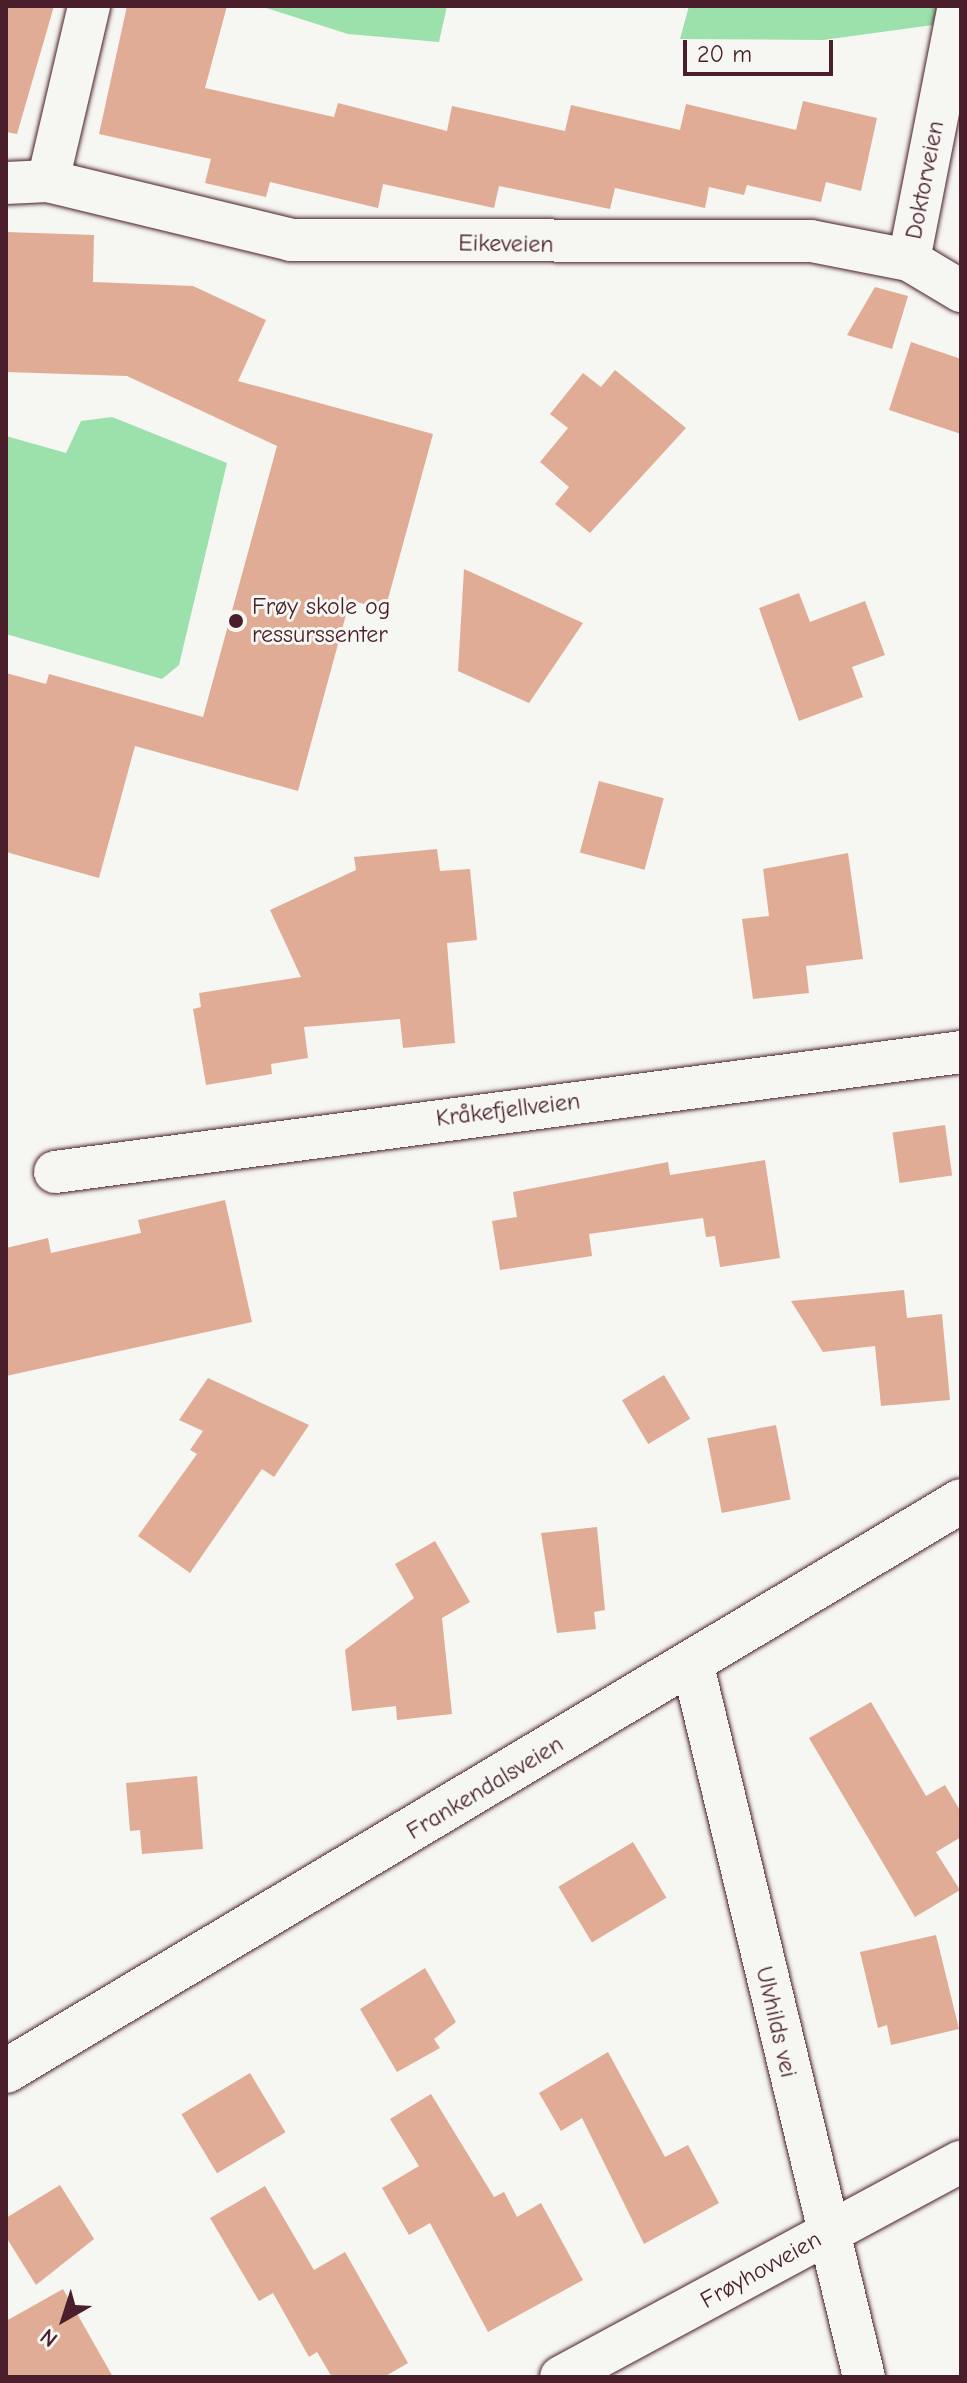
<!DOCTYPE html>
<html>
<head>
<meta charset="utf-8">
<style>
	body { margin:0 }
	#map { position:relative; width:967px; height:2383px; overflow:hidden; background:#f6f6f2; font-family:"Comic Neue",sans-serif }
	div>[style] { position:absolute }
	[style*='--x'] { left:calc(var(--x)*1px); top:calc(var(--y)*1px); width:calc(var(--w)*1px); rotate:calc(var(--a)*1deg) }
	.green>* { inset:0; background:#9ce0ab }
	.building>* { inset:0; background:#e1ac95; transform-origin:0 0 }
	.roads { filter:drop-shadow(0 0 2px #4a1f2b) drop-shadow(0 0 2px #4a1f2b) }
	.street>* { height:42px; margin:-21px; padding:0 21px; transform-origin:21px; border-radius:21px; background:#f6f6f2 }
	.secondary>* { height:44px; margin:-22px; padding:0 22px; transform-origin:22px; border-radius:22px; background:#f6f6f2 }
	.dots>* { width:22px; height:22px; translate:-50% -50%; box-sizing:border-box; border:4px solid #f6f6f2; border-radius:50% }
	span { translate:-50% -50%; white-space:nowrap; text-align:center; line-height:1.15; -webkit-text-stroke:6px #f6f6f2; paint-order:stroke }
	.street-label { font-size:24px; color:#4a1f2b }
	.poi-label { font-size:24px; color:#4a1f2b }
	.left { translate:0 -50%; text-align:left }
	.frame { position:absolute; inset:0; border:8px solid #4a1f2b; pointer-events:none }
	.north { position:absolute; left:24px; top:2279px; width:80px; height:80px; -webkit-text-stroke:6px #f6f6f2; paint-order:stroke; rotate:219deg; font-size:22px; font-weight:700; line-height:32px; text-align:center; color:#4a1f2b }
	.north::after { content:''; display:block; margin:auto; width:28px; height:36px; background:#4a1f2b; clip-path:polygon(50% 0,100% 100%,50% 72%,0 100%) }
	.scale { position:absolute; left:683px; top:40px; width:150px; height:36px; box-sizing:border-box; border:4px solid #4a1f2b; border-top:0; padding-left:10px; font-size:24px; line-height:28px; white-space:nowrap; color:#4a1f2b; -webkit-text-stroke:6px #f6f6f2; paint-order:stroke }
</style>
</head>
<body>
<div id="map">
	<div class="green">
		<i style="clip-path:polygon(260px 6px,447px 6px,439px 42px,348px 34px)"></i>
		<i style="clip-path:polygon(689px 6px,937px 6px,933px 25px,823px 40px,680px 39px)"></i>
		<i style="clip-path:polygon(112px 417px,227px 463px,179px 665px,162px 679px,6px 634px,6px 436px,66px 453px,81px 421px)"></i>
	</div>
	<div class="building">
		<i style="clip-path:polygon(6px 6px,54px 6px,17px 134px,6px 132px)"></i>
		<i style="clip-path:polygon(127px 6px,227px 6px,205px 88px,334px 117px,338px 103px,447px 131px,452px 106px,565px 131px,571px 105px,680px 130px,686px 104px,796px 130px,803px 101px,877px 118px,861px 191px,826px 182px,821px 202px,747px 185px,744px 195px,709px 187px,705px 208px,615px 188px,610px 209px,499px 186px,494px 208px,383px 184px,378px 208px,270px 182px,266px 197px,205px 183px,211px 159px,99px 134px)"></i>
		<i style="clip-path:polygon(6px 232px,94px 235px,93px 282px,193px 286px,266px 320px,238px 381px,433px 434px,385px 610px,350px 600px,298px 791px,135px 746px,99px 878px,6px 852px,6px 673px,46px 684px,49px 674px,203px 717px,277px 446px,127px 376px,6px 372px)"></i>
		<i style="clip-path:polygon(875px 287px,908px 296px,892px 349px,847px 335px)"></i>
		<i style="clip-path:polygon(911px 342px,961px 359px,961px 434px,889px 410px)"></i>
		<i style="clip-path:polygon(615px 370px,686px 428px,590px 533px,555px 504px,569px 487px,540px 462px,568px 428px,550px 414px,583px 373px,601px 387px)"></i>
		<i style="clip-path:polygon(464px 569px,583px 623px,529px 703px,458px 671px)"></i>
		<i style="clip-path:polygon(799px 593px,810px 622px,865px 601px,885px 655px,852px 667px,863px 697px,799px 721px,759px 608px)"></i>
		<i style="left:599px;top:781px;width:67px;height:74px;rotate:15deg"></i>
		<i style="clip-path:polygon(437px 849px,440px 871px,470px 869px,477px 940px,447px 943px,455px 1043px,403px 1048px,400px 1019px,304px 1027px,308px 1058px,271px 1064px,272px 1074px,206px 1085px,193px 1009px,201px 1007px,199px 993px,301px 977px,270px 910px,356px 870px,354px 857px)"></i>
		<i style="clip-path:polygon(848px 853px,863px 959px,806px 966px,809px 993px,753px 999px,742px 919px,769px 916px,763px 869px)"></i>
		<i style="left:945px;top:1125px;width:51px;height:53px;rotate:82deg"></i>
		<i style="clip-path:polygon(765px 1160px,780px 1258px,720px 1267px,715px 1236px,706px 1237px,703px 1218px,589px 1234px,592px 1256px,500px 1270px,492px 1221px,517px 1217px,513px 1192px,668px 1162px,670px 1175px)"></i>
		<i style="clip-path:polygon(225px 1200px,252px 1322px,6px 1376px,6px 1248px,48px 1238px,51px 1253px,141px 1233px,138px 1220px)"></i>
		<i style="clip-path:polygon(904px 1290px,907px 1318px,942px 1314px,950px 1400px,881px 1406px,875px 1346px,823px 1352px,791px 1301px)"></i>
		<i style="left:664px;top:1375px;width:51px;height:49px;rotate:59deg"></i>
		<i style="clip-path:polygon(208px 1378px,309px 1425px,274px 1477px,262px 1469px,190px 1573px,138px 1536px,197px 1454px,190px 1450px,203px 1431px,179px 1420px)"></i>
		<i style="left:776px;top:1425px;width:76px;height:70px;rotate:79deg"></i>
		<i style="clip-path:polygon(597px 1527px,605px 1610px,594px 1612px,596px 1629px,557px 1633px,541px 1533px)"></i>
		<i style="clip-path:polygon(435px 1541px,470px 1602px,442px 1618px,452px 1714px,397px 1720px,396px 1706px,352px 1711px,345px 1650px,414px 1598px,395px 1564px)"></i>
		<i style="clip-path:polygon(871px 1702px,926px 1796px,945px 1785px,961px 1812px,961px 1837px,936px 1852px,960px 1890px,915px 1917px,809px 1738px)"></i>
		<i style="clip-path:polygon(197px 1776px,203px 1849px,142px 1854px,140px 1830px,130px 1831px,126px 1783px)"></i>
		<i style="left:633px;top:1842px;width:65px;height:87px;rotate:59deg"></i>
		<i style="clip-path:polygon(936px 1935px,959px 2029px,891px 2045px,887px 2025px,878px 2028px,860px 1952px)"></i>
		<i style="clip-path:polygon(425px 1968px,456px 2022px,434px 2039px,440px 2048px,397px 2072px,360px 2009px)"></i>
		<i style="clip-path:polygon(608px 2052px,665px 2157px,688px 2145px,719px 2203px,644px 2244px,582px 2118px,561px 2131px,539px 2093px)"></i>
		<i style="left:250px;top:2073px;width:69px;height:80px;rotate:59deg"></i>
		<i style="clip-path:polygon(431px 2094px,494px 2197px,504px 2192px,517px 2217px,541px 2203px,583px 2280px,488px 2332px,430px 2223px,409px 2235px,382px 2188px,419px 2166px,390px 2119px)"></i>
		<i style="clip-path:polygon(60px 2185px,94px 2239px,36px 2285px,6px 2237px,6px 2218px)"></i>
		<i style="clip-path:polygon(265px 2186px,314px 2270px,345px 2252px,408px 2363px,384px 2377px,332px 2377px,317px 2352px,309px 2357px,273px 2293px,259px 2301px,210px 2218px)"></i>
		<i style="clip-path:polygon(63px 2289px,113px 2377px,6px 2377px,6px 2321px)"></i>
	</div>
	<div class="roads">
		<div class="street">
			<i style="--x:48;--y:181;--w:250;--a:13.6"></i>
			<i style="--x:291;--y:240;--w:520;--a:0.11"></i>
			<i style="--x:811;--y:241;--w:100;--a:11"></i>
			<i style="--x:909;--y:260;--w:61;--a:30.8"></i>
			<i style="--x:6;--y:183;--w:42;--a:-2.7"></i>
			<i style="--x:48;--y:181;--w:180;--a:-76.8"></i>
			<i style="--x:909;--y:260;--w:259;--a:-78.9"></i>
			<i style="--x:55;--y:1172;--w:914;--a:-7.54"></i>
			<i style="--x:693;--y:1666;--w:731;--a:76.48"></i>
			<i style="--x:561;--y:2377;--w:454;--a:-28.3"></i>
		</div>
		<div class="secondary">
			<i style="--x:6;--y:2071;--w:1112;--a:-30.83"></i>
		</div>
	</div>
	<div class="dots">
		<i style="left:236px;top:621px;background:#4a1f2b"></i>
	</div>
	<div class="street-label">
		<span style="left:925px;top:180px;rotate:-79deg">Doktorveien</span>
		<span style="left:506px;top:244px;rotate:1deg">Eikeveien</span>
		<span style="left:508px;top:1110px;rotate:-7deg">Kråkefjellveien</span>
		<span style="left:485px;top:1788px;rotate:-31deg">Frankendalsveien</span>
		<span style="left:776px;top:2022px;rotate:77deg">Ulvhilds vei</span>
		<span style="left:761px;top:2270px;rotate:-29deg">Frøyhovveien</span>
	</div>
	<div class="poi-label">
		<span class="left" style="left:252px;top:621px">Frøy skole og<br>ressurssenter</span>
	</div>
	<div class="frame"></div>
	<div class="north">N</div>
	<div class="scale">20 m</div>
</div>
</body>
</html>
